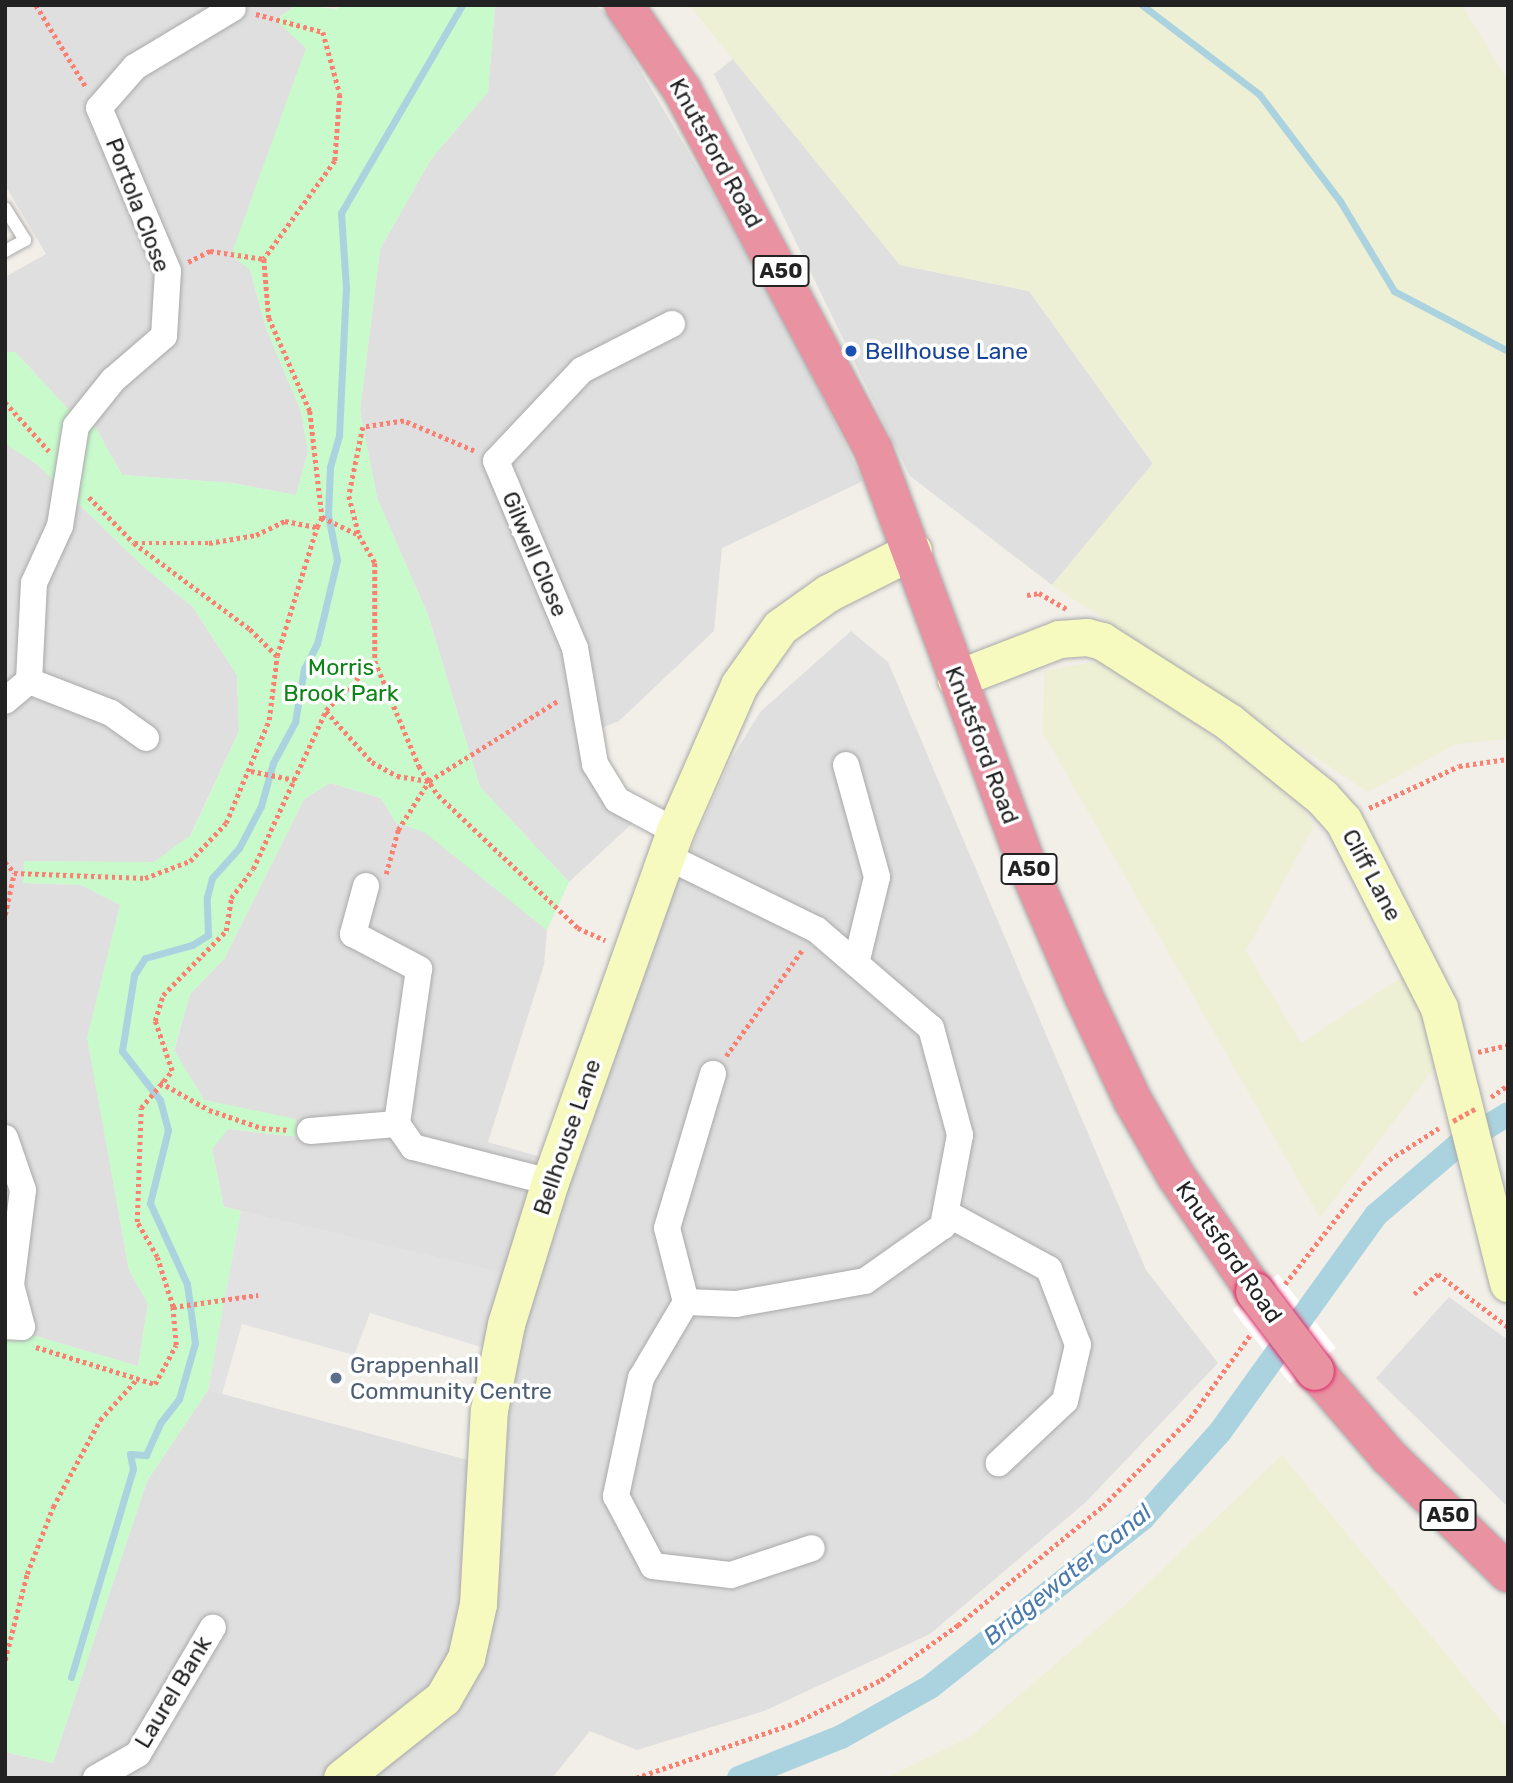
<!DOCTYPE html>
<html>
<head>
<meta charset="utf-8">
<style>
	body { margin:0 }
	#map { position:relative; width:1513px; height:1783px; overflow:hidden; background:#f2efe9; font-family:Rubik,sans-serif }
	div>[style] { position:absolute }
	[style*='--x'] { left:calc(var(--x)*1px); top:calc(var(--y)*1px); width:calc(var(--w)*1px); rotate:calc(var(--a)*1deg) }
	.residential>* { inset:0; background:#e0dfdf }
	.farmland>* { inset:0; background:#eef0d5 }
	.park>* { inset:0; background:#c8facc }
	.parking>* { inset:0; background:#e2e2e2 }
	.pier>* { inset:0; background:#fff; transform-origin:0 0 }
	.stream>* { height:7px; margin:-3.5px; padding:0 3.5px; transform-origin:3.5px; border-radius:3.5px; background:#aad3df }
	.canal>* { height:24px; margin:-12px; padding:0 12px; transform-origin:12px; border-radius:12px; background:#aad3df }
	.path>* { height:4.5px; margin-top:-2.25px; transform-origin:0; background:repeating-linear-gradient(90deg,#fa8072 0 3.5px,transparent 0 7px) }
	.roads { filter:drop-shadow(0 0 2px #a9a9a9) drop-shadow(0 0 2px #a9a9a9) }
	.lane>* { height:12px; margin:-6px; padding:0 6px; transform-origin:6px; border-radius:6px; background:#fff }
	.street>* { height:26px; margin:-13px; padding:0 13px; transform-origin:13px; border-radius:13px; background:#fff }
	.secondary>* { height:37px; margin:-18.5px; padding:0 18.5px; transform-origin:18.5px; border-radius:18.5px; background:#f7fabf }
	.highway>* { height:38px; margin:-19px; padding:0 19px; transform-origin:19px; border-radius:19px; background:#e892a2 }
	.path-bridge>* { height:4.5px; margin-top:-2.25px; transform-origin:0; background:repeating-linear-gradient(90deg,#fa8072 0 3.5px,transparent 0 7px) }
	.bridges { filter:drop-shadow(0 0 2px #dc2a67) drop-shadow(0 0 2px #dc2a67) }
	.highway-bridge>* { height:38px; margin:-19px; padding:0 19px; transform-origin:19px; border-radius:19px; background:#e892a2 }
	.dots>* { width:19px; height:19px; translate:-50% -50%; box-sizing:border-box; border:4px solid #fff; border-radius:50% }
	span { translate:-50% -50%; white-space:nowrap; text-align:center; line-height:1.15; -webkit-text-stroke:7px #fff; paint-order:stroke }
	.shield-label span { padding:2px 5px; background:#fff; border:2px solid; border-radius:5px; -webkit-text-stroke-width:0 }
	.shield-label { font-size:21px; color:#222; font-weight:700 }
	.street-label { font-size:23px; color:#222 }
	.transit-label { font-size:23px; color:#164399 }
	.left { translate:0 -50%; text-align:left }
	.park-label { font-size:23px; color:#0c8416 }
	.service-label { font-size:23px; color:#4e5e75 }
	.water-label { font-size:24px; color:#4a7aab; font-style:italic }
	.frame { position:absolute; inset:0; border:7px solid #222; pointer-events:none }
</style>
</head>
<body>
<div id="map">
	<div class="residential">
		<i style="clip-path:polygon(5px 5px,296px 5px,276px 20px,306px 48px,250px 270px,266px 328px,301px 411px,308px 452px,296px 495px,232px 483px,122px 475px,93px 423px,68px 409px,15px 352px,5px 352px,5px 277px,46px 254px,5px 185px)"></i>
		<i style="clip-path:polygon(495px 5px,596px 5px,608px 15px,779px 307px,863px 481px,722px 548px,714px 631px,619px 721px,581px 736px,635px 821px,569px 882px,480px 787px,428px 615px,377px 498px,360px 411px,380px 249px,431px 159px,488px 92px)"></i>
		<i style="clip-path:polygon(733px 59px,900px 265px,1029px 291px,1153px 464px,1052px 585px,910px 476px,714px 74px)"></i>
		<i style="clip-path:polygon(5px 443px,39px 466px,146px 569px,193px 607px,237px 675px,239px 731px,190px 836px,154px 863px,24px 861px,24px 883px,81px 885px,120px 905px,88px 1038px,129px 1270px,148px 1303px,138px 1366px,25px 1333px,5px 1333px)"></i>
		<i style="clip-path:polygon(851px 631px,888px 662px,1146px 1270px,1218px 1363px,1086px 1502px,930px 1634px,764px 1711px,637px 1750px,590px 1731px,552px 1778px,5px 1778px,5px 1752px,53px 1763px,147px 1481px,208px 1390px,505px 1470px,513px 1357px,535px 1281px,224px 1207px,212px 1149px,227px 1129px,300px 1137px,296px 1120px,204px 1100px,174px 1051px,190px 994px,224px 959px,304px 799px,330px 783px,381px 798px,396px 823px,424px 831px,547px 930px,544px 965px,488px 1142px,566px 1164px,659px 921px,729px 763px,760px 712px)"></i>
		<i style="clip-path:polygon(1449px 1297px,1508px 1340px,1508px 1507px,1376px 1378px)"></i>
	</div>
	<div class="farmland">
		<i style="clip-path:polygon(689px 5px,1462px 5px,1508px 81px,1508px 739px,1457px 744px,1368px 792px,1052px 585px,1153px 463px,1029px 291px,900px 265px)"></i>
		<i style="clip-path:polygon(1108px 659px,1288px 792px,1315px 824px,1246px 951px,1301px 1043px,1411px 971px,1437px 1065px,1320px 1218px,1043px 733px,1044px 671px)"></i>
		<i style="clip-path:polygon(1282px 1455px,1508px 1729px,1508px 1778px,886px 1778px,970px 1737px,1128px 1602px)"></i>
	</div>
	<div class="park">
		<i style="clip-path:polygon(296px 5px,337px 9px,341px 5px,495px 5px,488px 92px,431px 159px,380px 249px,360px 411px,377px 498px,428px 615px,480px 787px,569px 882px,547px 930px,424px 832px,396px 823px,381px 798px,330px 783px,304px 799px,224px 959px,190px 994px,174px 1050px,204px 1100px,296px 1119px,300px 1137px,228px 1129px,212px 1149px,224px 1207px,241px 1211px,208px 1390px,147px 1481px,53px 1763px,5px 1752px,5px 1333px,25px 1333px,138px 1366px,148px 1304px,129px 1270px,87px 1038px,120px 905px,81px 885px,23px 883px,24px 861px,154px 862px,191px 835px,239px 731px,237px 675px,193px 607px,146px 569px,39px 466px,5px 443px,5px 352px,15px 352px,68px 409px,93px 423px,122px 475px,232px 483px,296px 495px,308px 452px,301px 411px,266px 328px,250px 270px,231px 255px,306px 48px,275px 20px)"></i>
	</div>
	<div class="parking">
		<i style="clip-path:polygon(241px 1211px,508px 1274px,491px 1350px,370px 1313px,354px 1355px,242px 1324px,222px 1394px,208px 1390px)"></i>
	</div>
	<div class="pier">
		<i style="left:1278px;top:1274px;width:94px;height:58px;rotate:52deg"></i>
	</div>
	<div class="stream">
		<i style="--x:1142;--y:5;--w:147;--a:37.3"></i>
		<i style="--x:1259;--y:94;--w:134;--a:52.9"></i>
		<i style="--x:1340;--y:201;--w:105;--a:59"></i>
		<i style="--x:1394;--y:291;--w:129;--a:27.8"></i>
		<i style="--x:71;--y:1677;--w:217;--a:-73.4"></i>
		<i style="--x:133;--y:1469;--w:15;--a:-101"></i>
		<i style="--x:130;--y:1454;--w:16;--a:4"></i>
		<i style="--x:146;--y:1455;--w:36;--a:-66"></i>
		<i style="--x:161;--y:1422;--w:29;--a:-52"></i>
		<i style="--x:179;--y:1399;--w:58;--a:-74.1"></i>
		<i style="--x:195;--y:1343;--w:60;--a:-97.7"></i>
		<i style="--x:187;--y:1284;--w:89;--a:-114.6"></i>
		<i style="--x:150;--y:1203;--w:75;--a:-76.1"></i>
		<i style="--x:168;--y:1130;--w:31;--a:-105"></i>
		<i style="--x:160;--y:1100;--w:62;--a:-127.8"></i>
		<i style="--x:122;--y:1051;--w:77;--a:-81"></i>
		<i style="--x:134;--y:975;--w:20;--a:-57"></i>
		<i style="--x:145;--y:958;--w:49;--a:-15.5"></i>
		<i style="--x:192;--y:945;--w:19;--a:-32"></i>
		<i style="--x:208;--y:935;--w:38;--a:-92"></i>
		<i style="--x:207;--y:897;--w:20;--a:-75"></i>
		<i style="--x:212;--y:878;--w:40;--a:-48"></i>
		<i style="--x:239;--y:848;--w:47;--a:-62.4"></i>
		<i style="--x:261;--y:806;--w:45;--a:-74.4"></i>
		<i style="--x:273;--y:763;--w:47;--a:-61.8"></i>
		<i style="--x:295;--y:722;--w:54;--a:-80.4"></i>
		<i style="--x:304;--y:669;--w:28;--a:-63"></i>
		<i style="--x:317;--y:644;--w:86;--a:-76.6"></i>
		<i style="--x:337;--y:560;--w:46;--a:-101.3"></i>
		<i style="--x:328;--y:515;--w:48;--a:-87.6"></i>
		<i style="--x:330;--y:467;--w:33;--a:-74"></i>
		<i style="--x:339;--y:435;--w:147;--a:-87.3"></i>
		<i style="--x:346;--y:288;--w:75;--a:-93.8"></i>
		<i style="--x:341;--y:213;--w:241;--a:-59.8"></i>
	</div>
	<div class="canal">
		<i style="--x:739;--y:1778;--w:110;--a:-21.9"></i>
		<i style="--x:841;--y:1737;--w:102;--a:-29.3"></i>
		<i style="--x:930;--y:1687;--w:272;--a:-38.4"></i>
		<i style="--x:1143;--y:1518;--w:115;--a:-48.2"></i>
		<i style="--x:1220;--y:1432;--w:267;--a:-54.3"></i>
		<i style="--x:1376;--y:1215;--w:108;--a:-40.5"></i>
		<i style="--x:1458;--y:1145;--w:59;--a:-31.8"></i>
	</div>
	<div class="path">
		<i style="--x:36;--y:5;--w:96;--a:58.6"></i>
		<i style="--x:256;--y:14;--w:69;--a:15"></i>
		<i style="--x:323;--y:32;--w:64;--a:74.7"></i>
		<i style="--x:340;--y:94;--w:67;--a:94.3"></i>
		<i style="--x:335;--y:161;--w:121;--a:125.9"></i>
		<i style="--x:264;--y:259;--w:59;--a:85.2"></i>
		<i style="--x:269;--y:318;--w:102;--a:66.2"></i>
		<i style="--x:310;--y:411;--w:107;--a:83.5"></i>
		<i style="--x:188;--y:262;--w:25;--a:-27"></i>
		<i style="--x:210;--y:251;--w:55;--a:8.4"></i>
		<i style="--x:5;--y:402;--w:66;--a:48.1"></i>
		<i style="--x:474;--y:451;--w:76;--a:-156.8"></i>
		<i style="--x:404;--y:421;--w:41;--a:171.7"></i>
		<i style="--x:363;--y:427;--w:70;--a:101.5"></i>
		<i style="--x:349;--y:496;--w:40;--a:75.6"></i>
		<i style="--x:359;--y:535;--w:32;--a:60"></i>
		<i style="--x:375;--y:563;--w:98;--a:90"></i>
		<i style="--x:375;--y:661;--w:114;--a:67.3"></i>
		<i style="--x:419;--y:766;--w:35;--a:57"></i>
		<i style="--x:438;--y:795;--w:193;--a:43.5"></i>
		<i style="--x:578;--y:928;--w:30;--a:24"></i>
		<i style="--x:89;--y:497;--w:64;--a:45.6"></i>
		<i style="--x:134;--y:543;--w:144;--a:36.6"></i>
		<i style="--x:250;--y:629;--w:38;--a:45"></i>
		<i style="--x:135;--y:543;--w:74;--a:0"></i>
		<i style="--x:209;--y:543;--w:48;--a:-9.7"></i>
		<i style="--x:256;--y:535;--w:32;--a:-26"></i>
		<i style="--x:285;--y:521;--w:33;--a:11"></i>
		<i style="--x:1027;--y:595;--w:12;--a:-9"></i>
		<i style="--x:1039;--y:593;--w:32;--a:30"></i>
		<i style="--x:326;--y:711;--w:69;--a:48"></i>
		<i style="--x:372;--y:762;--w:29;--a:29"></i>
		<i style="--x:397;--y:776;--w:32;--a:9"></i>
		<i style="--x:251;--y:771;--w:45;--a:11.6"></i>
		<i style="--x:1369;--y:808;--w:99;--a:-25"></i>
		<i style="--x:1459;--y:766;--w:49;--a:-8.1"></i>
		<i style="--x:5;--y:862;--w:13;--a:48"></i>
		<i style="--x:386;--y:874;--w:46;--a:-74.7"></i>
		<i style="--x:398;--y:830;--w:58;--a:-57.7"></i>
		<i style="--x:429;--y:781;--w:153;--a:-31.9"></i>
		<i style="--x:5;--y:915;--w:43;--a:-77.9"></i>
		<i style="--x:14;--y:873;--w:131;--a:2.2"></i>
		<i style="--x:145;--y:878;--w:48;--a:-20.7"></i>
		<i style="--x:190;--y:861;--w:52;--a:-46.5"></i>
		<i style="--x:226;--y:823;--w:112;--a:-67.3"></i>
		<i style="--x:269;--y:720;--w:64;--a:-82.9"></i>
		<i style="--x:277;--y:656;--w:135;--a:-72.8"></i>
		<i style="--x:317;--y:527;--w:11;--a:-63"></i>
		<i style="--x:322;--y:517;--w:41;--a:25.9"></i>
		<i style="--x:1478;--y:1052;--w:31;--a:-13"></i>
		<i style="--x:726;--y:1056;--w:132;--a:-54.3"></i>
		<i style="--x:160;--y:1082;--w:56;--a:29.7"></i>
		<i style="--x:209;--y:1110;--w:56;--a:18.8"></i>
		<i style="--x:262;--y:1128;--w:27;--a:4"></i>
		<i style="--x:1491;--y:1097;--w:21;--a:-35"></i>
		<i style="--x:1285;--y:1284;--w:127;--a:-52"></i>
		<i style="--x:1363;--y:1184;--w:35;--a:-43"></i>
		<i style="--x:1389;--y:1160;--w:59;--a:-32.6"></i>
		<i style="--x:1414;--y:1294;--w:31;--a:-40"></i>
		<i style="--x:1438;--y:1274;--w:88;--a:37.1"></i>
		<i style="--x:173;--y:1307;--w:86;--a:-8"></i>
		<i style="--x:36;--y:1347;--w:125;--a:17.3"></i>
		<i style="--x:155;--y:1384;--w:44;--a:-61.7"></i>
		<i style="--x:176;--y:1345;--w:38;--a:-95"></i>
		<i style="--x:173;--y:1307;--w:52;--a:-107.7"></i>
		<i style="--x:157;--y:1257;--w:40;--a:-119.7"></i>
		<i style="--x:137;--y:1222;--w:114;--a:-88"></i>
		<i style="--x:141;--y:1108;--w:48;--a:-50"></i>
		<i style="--x:172;--y:1071;--w:53;--a:-108.8"></i>
		<i style="--x:155;--y:1021;--w:27;--a:-73"></i>
		<i style="--x:163;--y:995;--w:90;--a:-45.5"></i>
		<i style="--x:226;--y:931;--w:33;--a:-81"></i>
		<i style="--x:231;--y:898;--w:36;--a:-53"></i>
		<i style="--x:253;--y:869;--w:175;--a:-65.3"></i>
		<i style="--x:326;--y:710;--w:69;--a:-45"></i>
		<i style="--x:5;--y:1660;--w:89;--a:-75.7"></i>
		<i style="--x:27;--y:1574;--w:72;--a:-68.8"></i>
		<i style="--x:53;--y:1507;--w:99;--a:-61.6"></i>
		<i style="--x:100;--y:1420;--w:57;--a:-47.9"></i>
		<i style="--x:636;--y:1778;--w:168;--a:-19.1"></i>
		<i style="--x:795;--y:1723;--w:96;--a:-26.6"></i>
		<i style="--x:881;--y:1680;--w:95;--a:-35.5"></i>
		<i style="--x:958;--y:1625;--w:188;--a:-39.4"></i>
		<i style="--x:1103;--y:1506;--w:124;--a:-45.3"></i>
		<i style="--x:1190;--y:1418;--w:102;--a:-54.1"></i>
	</div>
	<div class="roads">
		<div class="lane">
			<i style="--x:5;--y:208;--w:38;--a:58"></i>
			<i style="--x:25;--y:240;--w:23;--a:151"></i>
		</div>
		<div class="street">
			<i style="--x:672;--y:324;--w:101;--a:152.9"></i>
			<i style="--x:582;--y:370;--w:125;--a:133.4"></i>
			<i style="--x:496;--y:461;--w:203;--a:67.1"></i>
			<i style="--x:575;--y:648;--w:118;--a:80.2"></i>
			<i style="--x:595;--y:764;--w:42;--a:58.6"></i>
			<i style="--x:617;--y:800;--w:66;--a:28.1"></i>
			<i style="--x:29;--y:681;--w:88;--a:21.3"></i>
			<i style="--x:111;--y:713;--w:43;--a:35.5"></i>
			<i style="--x:5;--y:701;--w:31;--a:-40"></i>
			<i style="--x:29;--y:681;--w:98;--a:-87.1"></i>
			<i style="--x:34;--y:583;--w:63;--a:-65.5"></i>
			<i style="--x:60;--y:526;--w:101;--a:-80.9"></i>
			<i style="--x:76;--y:426;--w:59;--a:-51.2"></i>
			<i style="--x:113;--y:380;--w:67;--a:-40.8"></i>
			<i style="--x:164;--y:336;--w:65;--a:-86.5"></i>
			<i style="--x:168;--y:271;--w:177;--a:-112.9"></i>
			<i style="--x:99;--y:108;--w:55;--a:-48.7"></i>
			<i style="--x:135;--y:67;--w:114;--a:-31"></i>
			<i style="--x:846;--y:765;--w:116;--a:74.5"></i>
			<i style="--x:877;--y:877;--w:89;--a:103.6"></i>
			<i style="--x:666;--y:856;--w:168;--a:26.1"></i>
			<i style="--x:817;--y:930;--w:150;--a:40.7"></i>
			<i style="--x:931;--y:1028;--w:111;--a:74.8"></i>
			<i style="--x:960;--y:1135;--w:93;--a:100.6"></i>
			<i style="--x:943;--y:1226;--w:95;--a:144.8"></i>
			<i style="--x:865;--y:1281;--w:131;--a:169.9"></i>
			<i style="--x:736;--y:1304;--w:50;--a:-177.7"></i>
			<i style="--x:686;--y:1302;--w:88;--a:120.6"></i>
			<i style="--x:641;--y:1378;--w:121;--a:102"></i>
			<i style="--x:616;--y:1496;--w:79;--a:62.1"></i>
			<i style="--x:653;--y:1566;--w:79;--a:6.6"></i>
			<i style="--x:731;--y:1575;--w:85;--a:-18.4"></i>
			<i style="--x:366;--y:886;--w:50;--a:105.2"></i>
			<i style="--x:353;--y:934;--w:75;--a:27.9"></i>
			<i style="--x:419;--y:969;--w:157;--a:98.1"></i>
			<i style="--x:397;--y:1124;--w:28;--a:55"></i>
			<i style="--x:413;--y:1147;--w:141;--a:14.3"></i>
			<i style="--x:310;--y:1131;--w:87;--a:-4.6"></i>
			<i style="--x:5;--y:1138;--w:55;--a:70.9"></i>
			<i style="--x:23;--y:1190;--w:96;--a:97.2"></i>
			<i style="--x:11;--y:1285;--w:43;--a:75.3"></i>
			<i style="--x:22;--y:1327;--w:17;--a:-177"></i>
			<i style="--x:946;--y:1213;--w:117;--a:28.5"></i>
			<i style="--x:1049;--y:1269;--w:81;--a:69.1"></i>
			<i style="--x:1078;--y:1345;--w:57;--a:103.1"></i>
			<i style="--x:1065;--y:1401;--w:91;--a:136.8"></i>
			<i style="--x:686;--y:1302;--w:76;--a:-104.4"></i>
			<i style="--x:667;--y:1228;--w:161;--a:-73.4"></i>
			<i style="--x:96;--y:1778;--w:48;--a:-29.7"></i>
			<i style="--x:138;--y:1754;--w:147;--a:-59.4"></i>
		</div>
		<div class="secondary">
			<i style="--x:956;--y:679;--w:110;--a:-21.2"></i>
			<i style="--x:1059;--y:639;--w:28;--a:-4"></i>
			<i style="--x:1087;--y:637;--w:16;--a:15"></i>
			<i style="--x:1102;--y:641;--w:151;--a:32.5"></i>
			<i style="--x:1229;--y:722;--w:119;--a:38.9"></i>
			<i style="--x:1322;--y:797;--w:31;--a:48"></i>
			<i style="--x:1343;--y:820;--w:211;--a:62.9"></i>
			<i style="--x:1439;--y:1008;--w:284;--a:75.9"></i>
			<i style="--x:342;--y:1778;--w:129;--a:-38.4"></i>
			<i style="--x:443;--y:1698;--w:46;--a:-60.1"></i>
			<i style="--x:466;--y:1658;--w:55;--a:-77.5"></i>
			<i style="--x:478;--y:1604;--w:194;--a:-86.8"></i>
			<i style="--x:489;--y:1410;--w:88;--a:-78.8"></i>
			<i style="--x:506;--y:1324;--w:149;--a:-72.8"></i>
			<i style="--x:550;--y:1182;--w:373;--a:-70.4"></i>
			<i style="--x:675;--y:831;--w:159;--a:-66.3"></i>
			<i style="--x:739;--y:685;--w:71;--a:-54.7"></i>
			<i style="--x:780;--y:627;--w:59;--a:-35.3"></i>
			<i style="--x:828;--y:593;--w:95;--a:-26.8"></i>
		</div>
		<div class="highway">
			<i style="--x:624;--y:5;--w:103;--a:55.7"></i>
			<i style="--x:682;--y:90;--w:407;--a:62"></i>
			<i style="--x:873;--y:449;--w:449;--a:69.7"></i>
			<i style="--x:1029;--y:870;--w:138;--a:66.6"></i>
			<i style="--x:1084;--y:997;--w:115;--a:64.8"></i>
			<i style="--x:1133;--y:1101;--w:86;--a:60.2"></i>
			<i style="--x:1176;--y:1176;--w:140;--a:55.7"></i>
			<i style="--x:1315;--y:1371;--w:113;--a:49.3"></i>
			<i style="--x:1389;--y:1457;--w:166;--a:44.3"></i>
		</div>
	</div>
	<div class="path-bridge">
		<i style="--x:1453;--y:1121;--w:26;--a:-29"></i>
	</div>
	<div class="bridges">
		<div class="highway-bridge">
			<i style="--x:1255;--y:1292;--w:99;--a:52.8"></i>
		</div>
	</div>
	<div class="dots">
		<i style="left:851px;top:351px;background:#1a4fb4"></i>
		<i style="left:336px;top:1378px;background:#5c6f8a"></i>
	</div>
	<div class="shield-label">
		<span style="left:781px;top:271px">A50</span>
		<span style="left:1029px;top:869px">A50</span>
		<span style="left:1448px;top:1515px">A50</span>
	</div>
	<div class="street-label">
		<span style="left:716px;top:153px;rotate:61deg">Knutsford Road</span>
		<span style="left:138px;top:205px;rotate:69deg">Portola Close</span>
		<span style="left:535px;top:554px;rotate:67deg">Gilwell Close</span>
		<span style="left:982px;top:745px;rotate:69deg">Knutsford Road</span>
		<span style="left:1372px;top:875px;rotate:62deg">Cliff Lane</span>
		<span style="left:567px;top:1137px;rotate:-71deg">Bellhouse Lane</span>
		<span style="left:1229px;top:1252px;rotate:55deg">Knutsford Road</span>
		<span style="left:173px;top:1692px;rotate:-59deg">Laurel Bank</span>
	</div>
	<div class="transit-label">
		<span class="left" style="left:865px;top:351px">Bellhouse Lane</span>
	</div>
	<div class="park-label">
		<span style="left:341px;top:680px">Morris<br>Brook Park</span>
	</div>
	<div class="service-label">
		<span class="left" style="left:350px;top:1378px">Grappenhall<br>Community Centre</span>
	</div>
	<div class="water-label">
		<span style="left:1068px;top:1575px;rotate:-39deg">Bridgewater Canal</span>
	</div>
	<div class="frame"></div>
</div>
</body>
</html>
